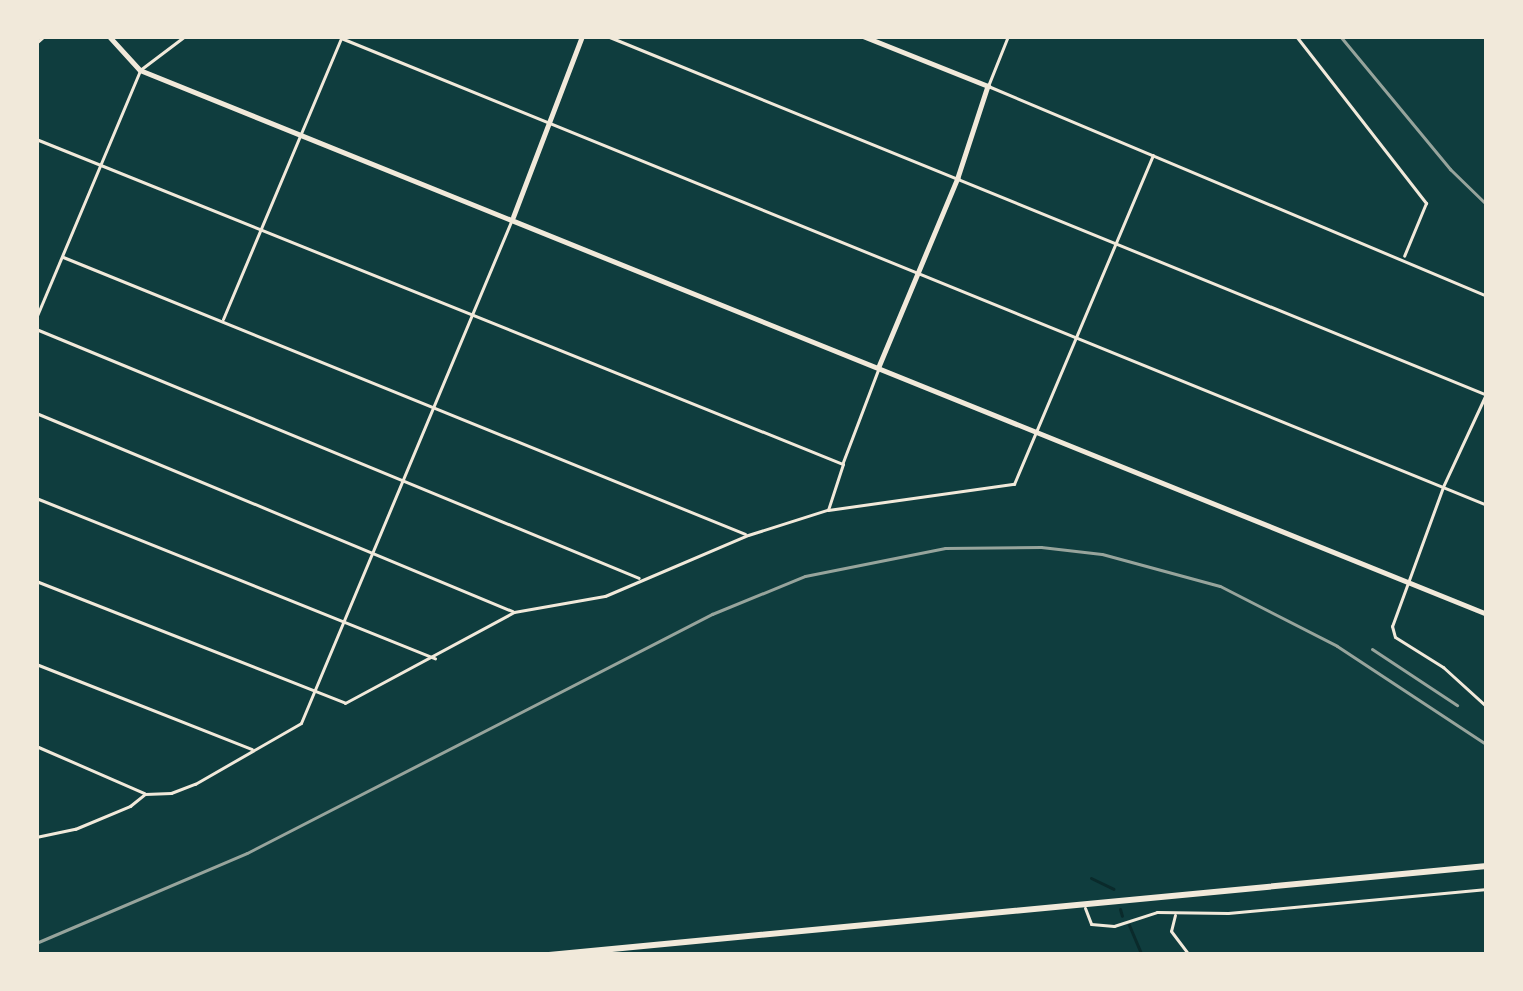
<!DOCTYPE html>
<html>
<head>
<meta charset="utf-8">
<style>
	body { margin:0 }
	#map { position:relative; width:1523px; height:991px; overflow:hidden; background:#0f3d3e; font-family:"IBM Plex Sans",sans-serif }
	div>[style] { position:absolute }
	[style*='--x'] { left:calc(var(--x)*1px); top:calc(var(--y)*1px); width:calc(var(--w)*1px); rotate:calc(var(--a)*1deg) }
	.stream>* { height:3px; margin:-1.5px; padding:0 1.5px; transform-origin:1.5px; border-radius:1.5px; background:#0a2a2b }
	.minor>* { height:3px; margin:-1.5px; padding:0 1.5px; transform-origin:1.5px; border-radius:1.5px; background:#f1e9da }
	.tertiary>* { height:4.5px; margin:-2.25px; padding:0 2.25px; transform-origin:2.25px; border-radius:2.25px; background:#f1e9da }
	.primary>* { height:6px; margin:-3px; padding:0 3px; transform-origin:3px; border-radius:3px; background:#f1e9da }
	.rail>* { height:3px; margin:-1.5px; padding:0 1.5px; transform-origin:1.5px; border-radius:1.5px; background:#97a49c }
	span { translate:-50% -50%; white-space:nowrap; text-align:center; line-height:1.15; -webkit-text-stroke:10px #f1e9da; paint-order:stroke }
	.frame { position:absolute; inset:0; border:39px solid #f1e9da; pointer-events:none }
</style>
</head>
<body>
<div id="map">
	<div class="stream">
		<i style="--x:1091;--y:878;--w:25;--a:26"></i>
		<i style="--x:1120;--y:909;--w:7;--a:74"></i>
		<i style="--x:1129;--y:925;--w:33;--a:67"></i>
	</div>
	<div class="minor">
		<i style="--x:607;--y:36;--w:950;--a:22.19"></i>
		<i style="--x:1008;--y:36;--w:54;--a:111.8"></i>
		<i style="--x:988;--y:86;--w:541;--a:22.82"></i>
		<i style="--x:1296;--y:36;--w:212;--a:52.1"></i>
		<i style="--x:1426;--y:203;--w:57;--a:112.5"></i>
		<i style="--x:341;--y:38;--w:1237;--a:22.17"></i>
		<i style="--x:36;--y:43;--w:11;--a:-41"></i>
		<i style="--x:36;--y:139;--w:870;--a:21.94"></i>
		<i style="--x:843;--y:464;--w:48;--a:108.1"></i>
		<i style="--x:828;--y:510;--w:188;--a:-8"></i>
		<i style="--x:1014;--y:484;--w:357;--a:-67.1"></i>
		<i style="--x:63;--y:257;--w:736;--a:22.1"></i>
		<i style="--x:36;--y:318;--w:269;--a:-67.2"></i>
		<i style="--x:140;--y:70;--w:56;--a:-37.1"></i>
		<i style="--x:223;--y:319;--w:307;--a:-67.2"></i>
		<i style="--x:36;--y:329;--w:652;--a:22.44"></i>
		<i style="--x:1487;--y:392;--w:105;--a:114.9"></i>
		<i style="--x:1443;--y:487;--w:148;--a:110.1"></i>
		<i style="--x:1392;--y:626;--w:11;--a:75"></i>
		<i style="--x:1395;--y:637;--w:57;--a:32"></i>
		<i style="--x:1443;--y:667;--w:59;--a:42.3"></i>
		<i style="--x:36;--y:413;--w:516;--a:22.59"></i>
		<i style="--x:843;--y:462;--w:98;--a:-69.2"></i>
		<i style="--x:36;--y:498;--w:430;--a:21.9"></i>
		<i style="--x:36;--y:581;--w:332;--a:21.5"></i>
		<i style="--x:345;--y:703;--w:192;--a:-28.3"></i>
		<i style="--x:514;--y:612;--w:92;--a:-10"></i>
		<i style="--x:605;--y:596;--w:155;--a:-23.1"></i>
		<i style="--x:748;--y:535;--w:83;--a:-17.6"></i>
		<i style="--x:36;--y:664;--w:232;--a:21.5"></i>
		<i style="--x:36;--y:746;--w:118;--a:23.5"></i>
		<i style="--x:36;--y:837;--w:40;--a:-12"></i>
		<i style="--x:75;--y:829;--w:60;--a:-22.7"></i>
		<i style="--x:130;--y:806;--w:19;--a:-39"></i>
		<i style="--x:145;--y:794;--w:26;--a:-2"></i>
		<i style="--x:171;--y:793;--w:26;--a:-21"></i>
		<i style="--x:195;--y:784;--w:122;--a:-29.9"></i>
		<i style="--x:301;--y:723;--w:546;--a:-67.28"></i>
		<i style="--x:1085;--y:908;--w:17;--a:69"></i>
		<i style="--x:1091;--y:924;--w:23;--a:5"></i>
		<i style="--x:1114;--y:926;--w:45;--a:-18"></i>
		<i style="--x:1157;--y:912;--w:71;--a:0.8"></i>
		<i style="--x:1228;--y:913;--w:260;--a:-5.3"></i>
		<i style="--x:1175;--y:915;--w:16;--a:104"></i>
		<i style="--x:1171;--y:931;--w:30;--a:53"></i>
	</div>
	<div class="tertiary">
		<i style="--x:109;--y:36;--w:46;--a:47.6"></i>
		<i style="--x:140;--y:70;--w:1453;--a:21.99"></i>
		<i style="--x:863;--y:36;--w:135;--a:21.8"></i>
		<i style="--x:988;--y:86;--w:97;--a:108.1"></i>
		<i style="--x:958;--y:178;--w:205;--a:112.7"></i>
		<i style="--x:513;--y:217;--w:194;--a:-69.1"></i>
	</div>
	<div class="primary">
		<i style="--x:549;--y:955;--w:942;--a:-5.42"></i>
	</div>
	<div class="rail">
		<i style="--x:1340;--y:36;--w:173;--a:50.4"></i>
		<i style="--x:1450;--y:169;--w:52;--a:44.2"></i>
		<i style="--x:1372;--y:649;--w:102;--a:33.4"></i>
		<i style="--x:36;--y:943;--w:229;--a:-23.1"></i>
		<i style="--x:247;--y:853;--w:523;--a:-27.2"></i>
		<i style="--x:712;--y:614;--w:100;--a:-22.2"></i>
		<i style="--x:805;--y:576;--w:143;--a:-11.3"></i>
		<i style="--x:945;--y:548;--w:96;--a:-0.6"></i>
		<i style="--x:1041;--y:547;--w:61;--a:6.5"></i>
		<i style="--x:1102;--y:554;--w:122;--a:15.2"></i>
		<i style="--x:1220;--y:586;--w:131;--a:27.1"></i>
		<i style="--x:1337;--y:646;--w:180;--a:33.4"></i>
	</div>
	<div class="frame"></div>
</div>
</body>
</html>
